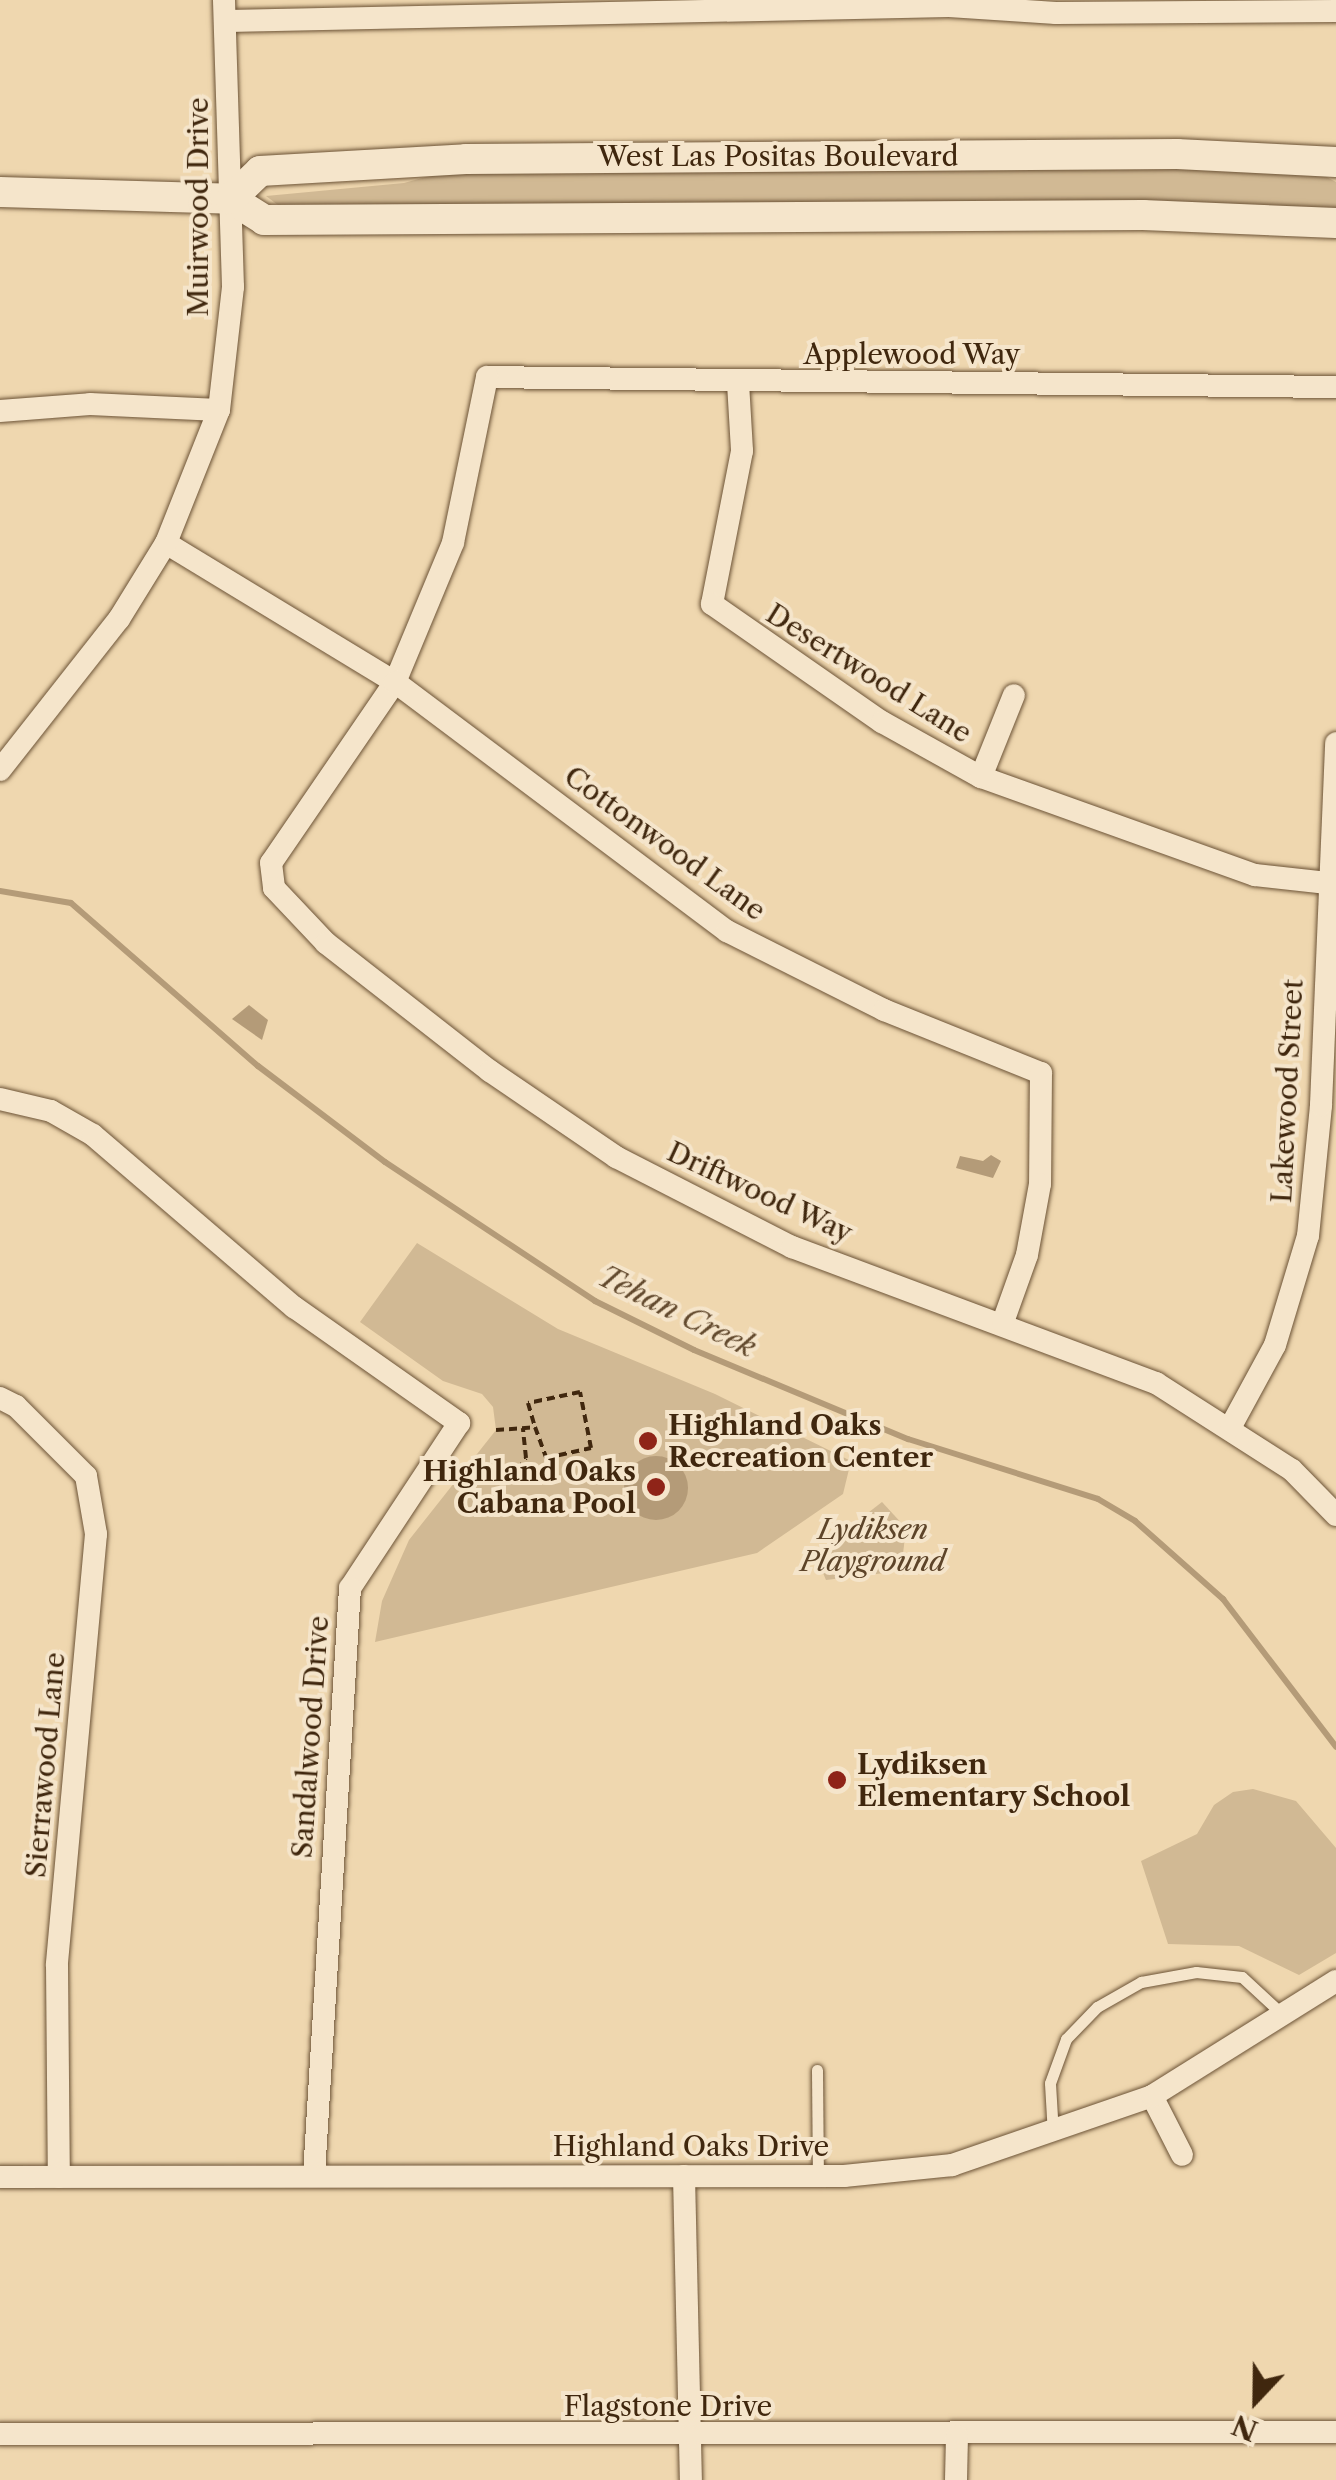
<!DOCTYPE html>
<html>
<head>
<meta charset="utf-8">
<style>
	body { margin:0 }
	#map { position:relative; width:1336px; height:2480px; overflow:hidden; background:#efd7af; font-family:"Libre Caslon Text",serif }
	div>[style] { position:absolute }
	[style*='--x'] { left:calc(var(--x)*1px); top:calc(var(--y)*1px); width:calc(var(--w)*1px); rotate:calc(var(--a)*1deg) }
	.green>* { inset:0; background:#d1b994 }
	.water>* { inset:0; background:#b49b78 }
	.round { border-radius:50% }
	.stream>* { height:6px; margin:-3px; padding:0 3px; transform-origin:3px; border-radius:3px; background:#b49b78 }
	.path>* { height:4px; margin-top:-2px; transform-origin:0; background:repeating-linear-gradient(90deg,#40270e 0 8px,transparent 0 13px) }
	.roads { filter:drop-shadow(0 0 2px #6c5336) drop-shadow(0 0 2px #6c5336) }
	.lane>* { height:11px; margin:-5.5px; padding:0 5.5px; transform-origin:5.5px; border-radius:5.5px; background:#f5e5cb }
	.street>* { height:22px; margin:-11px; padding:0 11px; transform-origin:11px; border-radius:11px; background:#f5e5cb }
	.secondary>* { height:30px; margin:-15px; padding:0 15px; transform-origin:15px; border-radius:15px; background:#f5e5cb }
	.dots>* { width:28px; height:28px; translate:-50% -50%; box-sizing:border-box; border:5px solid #f5e5cb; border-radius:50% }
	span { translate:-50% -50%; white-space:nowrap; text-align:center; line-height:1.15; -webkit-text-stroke:8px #f5e5cb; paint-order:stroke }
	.street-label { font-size:28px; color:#40270e }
	.poi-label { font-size:28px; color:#40270e; font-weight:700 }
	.left { translate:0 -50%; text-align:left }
	.right { translate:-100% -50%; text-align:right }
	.park-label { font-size:28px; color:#5d4429; font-style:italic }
	.water-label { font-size:30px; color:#634a2e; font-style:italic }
	.north { position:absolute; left:1206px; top:2350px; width:100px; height:100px; -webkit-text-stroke:8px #f5e5cb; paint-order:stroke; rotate:202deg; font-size:28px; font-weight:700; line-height:40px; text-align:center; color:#40270e }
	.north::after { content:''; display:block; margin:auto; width:35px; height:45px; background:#40270e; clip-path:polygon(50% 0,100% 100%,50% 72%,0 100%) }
</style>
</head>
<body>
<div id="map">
	<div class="green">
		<i style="clip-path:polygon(1187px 162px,1317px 172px,1336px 182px,1336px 211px,278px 205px,266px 196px,404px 183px,462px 167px)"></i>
		<i style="clip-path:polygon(417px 1243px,558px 1329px,715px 1394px,851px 1461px,843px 1494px,757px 1553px,375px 1642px,382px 1601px,409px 1540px,496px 1430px,493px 1407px,482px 1394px,443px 1381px,360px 1322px)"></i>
		<i style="clip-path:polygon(882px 1502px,906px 1528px,901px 1571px,826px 1580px,815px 1554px)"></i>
		<i style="clip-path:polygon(1253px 1789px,1296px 1801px,1336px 1848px,1336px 1953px,1299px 1975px,1239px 1946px,1168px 1944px,1141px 1861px,1197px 1834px,1214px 1805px,1233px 1792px)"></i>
	</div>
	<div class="water">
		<i style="clip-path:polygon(249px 1005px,268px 1020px,262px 1040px,232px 1019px)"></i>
		<i style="clip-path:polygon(991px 1155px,1001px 1161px,993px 1178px,956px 1168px,960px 1156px,983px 1161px)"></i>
		<i class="round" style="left:624px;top:1456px;width:64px;height:64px"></i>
	</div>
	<div class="stream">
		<i style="--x:0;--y:891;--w:72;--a:9.6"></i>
		<i style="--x:71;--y:903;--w:248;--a:41.1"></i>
		<i style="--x:258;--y:1066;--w:159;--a:37.1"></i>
		<i style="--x:385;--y:1162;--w:252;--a:33.5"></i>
		<i style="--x:595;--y:1301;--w:110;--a:26.3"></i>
		<i style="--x:694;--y:1350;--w:232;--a:22.6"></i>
		<i style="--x:908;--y:1439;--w:199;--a:17.5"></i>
		<i style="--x:1098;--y:1499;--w:43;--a:30.7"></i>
		<i style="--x:1135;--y:1521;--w:118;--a:41.6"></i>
		<i style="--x:1223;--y:1599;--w:186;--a:52.6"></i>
	</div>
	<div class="path">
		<i style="--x:496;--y:1430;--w:39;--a:-4"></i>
		<i style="--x:535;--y:1427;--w:33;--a:70"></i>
		<i style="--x:546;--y:1458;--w:46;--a:-12.5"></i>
		<i style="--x:591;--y:1448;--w:57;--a:-101.1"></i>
		<i style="--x:580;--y:1392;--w:53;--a:168.1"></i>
		<i style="--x:528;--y:1403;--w:25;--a:74"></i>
		<i style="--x:511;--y:1481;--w:27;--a:-57"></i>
		<i style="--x:526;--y:1458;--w:30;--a:-96"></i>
	</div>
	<div class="roads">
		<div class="lane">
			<i style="--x:817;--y:2070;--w:106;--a:89.5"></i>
			<i style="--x:1053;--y:2134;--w:51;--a:-93.4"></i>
			<i style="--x:1050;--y:2083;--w:47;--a:-70"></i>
			<i style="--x:1066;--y:2039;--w:45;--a:-45.9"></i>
			<i style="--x:1097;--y:2007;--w:51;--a:-29.6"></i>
			<i style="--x:1141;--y:1982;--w:56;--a:-10.3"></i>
			<i style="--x:1196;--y:1972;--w:46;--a:6.2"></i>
			<i style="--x:1242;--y:1977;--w:56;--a:42.8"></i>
		</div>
		<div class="street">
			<i style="--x:228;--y:21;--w:721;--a:-1.19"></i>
			<i style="--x:949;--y:6;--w:107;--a:3.7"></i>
			<i style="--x:1056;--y:13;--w:280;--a:-0.4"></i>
			<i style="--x:738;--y:383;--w:68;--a:86.6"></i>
			<i style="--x:742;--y:451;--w:156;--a:101.1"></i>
			<i style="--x:712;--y:604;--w:207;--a:34.8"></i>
			<i style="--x:882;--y:722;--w:113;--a:29.1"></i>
			<i style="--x:981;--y:777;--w:291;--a:19.7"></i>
			<i style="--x:1255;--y:875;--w:73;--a:6.3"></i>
			<i style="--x:1336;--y:387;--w:849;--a:-179.33"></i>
			<i style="--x:487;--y:377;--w:169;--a:101.6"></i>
			<i style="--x:453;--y:543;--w:151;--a:112.6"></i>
			<i style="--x:395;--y:682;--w:219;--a:124.4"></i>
			<i style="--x:271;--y:863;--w:25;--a:83"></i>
			<i style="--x:274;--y:888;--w:76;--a:46.6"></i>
			<i style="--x:326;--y:943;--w:208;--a:38"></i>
			<i style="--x:490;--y:1071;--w:153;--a:34.3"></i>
			<i style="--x:616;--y:1157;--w:198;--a:27.1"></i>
			<i style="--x:792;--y:1247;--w:389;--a:20.5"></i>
			<i style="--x:1156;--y:1383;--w:161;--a:32.6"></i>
			<i style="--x:1292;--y:1470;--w:63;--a:45.6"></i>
			<i style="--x:0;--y:411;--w:90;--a:-4.4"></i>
			<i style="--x:90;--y:404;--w:129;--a:2.7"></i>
			<i style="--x:166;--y:543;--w:268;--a:31.3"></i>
			<i style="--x:395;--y:682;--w:415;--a:36.9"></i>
			<i style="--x:727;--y:931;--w:176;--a:26.7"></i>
			<i style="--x:884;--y:1010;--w:169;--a:21.9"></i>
			<i style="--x:1041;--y:1073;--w:111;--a:90.5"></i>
			<i style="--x:1040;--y:1184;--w:72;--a:100.4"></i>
			<i style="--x:1027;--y:1255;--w:71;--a:109.7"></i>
			<i style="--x:0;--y:770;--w:192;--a:-51.8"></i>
			<i style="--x:119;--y:619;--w:89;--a:-58.3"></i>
			<i style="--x:166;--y:543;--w:143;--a:-68.3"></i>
			<i style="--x:219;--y:410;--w:124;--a:-83.5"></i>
			<i style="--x:233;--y:287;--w:287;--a:-91.8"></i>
			<i style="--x:981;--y:777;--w:88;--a:-68.1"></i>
			<i style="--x:0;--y:1099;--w:52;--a:13.2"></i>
			<i style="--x:51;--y:1111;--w:48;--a:29.7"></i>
			<i style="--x:93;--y:1135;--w:265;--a:40.6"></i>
			<i style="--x:294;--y:1307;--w:202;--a:35.1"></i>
			<i style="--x:459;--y:1423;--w:198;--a:123.4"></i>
			<i style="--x:350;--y:1588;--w:588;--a:93.51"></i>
			<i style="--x:0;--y:1398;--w:18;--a:27"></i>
			<i style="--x:16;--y:1406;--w:99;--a:45"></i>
			<i style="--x:86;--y:1476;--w:59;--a:80.2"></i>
			<i style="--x:96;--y:1534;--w:433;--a:95.2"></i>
			<i style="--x:57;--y:1965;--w:212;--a:89.5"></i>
			<i style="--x:1231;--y:1426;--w:92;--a:-61.5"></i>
			<i style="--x:1275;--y:1345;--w:114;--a:-73.2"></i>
			<i style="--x:1308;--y:1236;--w:132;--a:-84.3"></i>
			<i style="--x:1321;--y:1105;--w:362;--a:-87.6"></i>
			<i style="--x:1152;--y:2096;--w:66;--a:63"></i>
			<i style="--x:684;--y:2176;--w:304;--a:88.7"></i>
			<i style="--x:0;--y:2177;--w:844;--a:-0.07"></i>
			<i style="--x:844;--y:2176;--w:109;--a:-5.8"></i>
			<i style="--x:952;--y:2165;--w:212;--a:-19"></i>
			<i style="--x:1152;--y:2096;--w:217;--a:-32"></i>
			<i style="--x:0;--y:2434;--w:1336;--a:-0.09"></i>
			<i style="--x:956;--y:2480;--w:44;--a:-88.7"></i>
		</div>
		<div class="secondary">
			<i style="--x:0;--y:192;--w:231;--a:1.7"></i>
			<i style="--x:231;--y:199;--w:39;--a:32"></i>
			<i style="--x:264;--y:220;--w:879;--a:-0.33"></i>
			<i style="--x:1143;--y:215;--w:193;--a:2.4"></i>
			<i style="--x:231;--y:199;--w:40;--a:-44"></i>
			<i style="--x:260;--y:171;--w:206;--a:-3.3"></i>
			<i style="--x:466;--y:159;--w:711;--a:-0.4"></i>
			<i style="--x:1177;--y:154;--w:159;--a:2.9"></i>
		</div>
	</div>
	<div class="dots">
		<i style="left:648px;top:1441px;background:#8f2418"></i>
		<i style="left:656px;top:1487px;background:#8f2418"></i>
		<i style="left:837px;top:1780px;background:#8f2418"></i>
	</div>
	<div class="street-label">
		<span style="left:778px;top:156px">West Las Positas Boulevard</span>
		<span style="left:198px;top:207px;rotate:-90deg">Muirwood Drive</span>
		<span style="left:912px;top:354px">Applewood Way</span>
		<span style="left:869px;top:673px;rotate:32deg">Desertwood Lane</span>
		<span style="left:665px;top:843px;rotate:36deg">Cottonwood Lane</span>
		<span style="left:1287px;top:1091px;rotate:-87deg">Lakewood Street</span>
		<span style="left:760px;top:1192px;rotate:25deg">Driftwood Way</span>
		<span style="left:310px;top:1737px;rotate:-86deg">Sandalwood Drive</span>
		<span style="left:45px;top:1765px;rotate:-85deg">Sierrawood Lane</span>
		<span style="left:691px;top:2146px">Highland Oaks Drive</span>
		<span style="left:668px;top:2406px">Flagstone Drive</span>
	</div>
	<div class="poi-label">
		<span class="left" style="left:668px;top:1441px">Highland Oaks<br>Recreation Center</span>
		<span class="right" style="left:636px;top:1487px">Highland Oaks<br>Cabana Pool</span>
		<span class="left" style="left:857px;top:1780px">Lydiksen<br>Elementary School</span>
	</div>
	<div class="park-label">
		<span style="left:873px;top:1545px">Lydiksen<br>Playground</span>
	</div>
	<div class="water-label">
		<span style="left:677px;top:1312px;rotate:26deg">Tehan Creek</span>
	</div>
	<div class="north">N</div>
</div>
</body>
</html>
